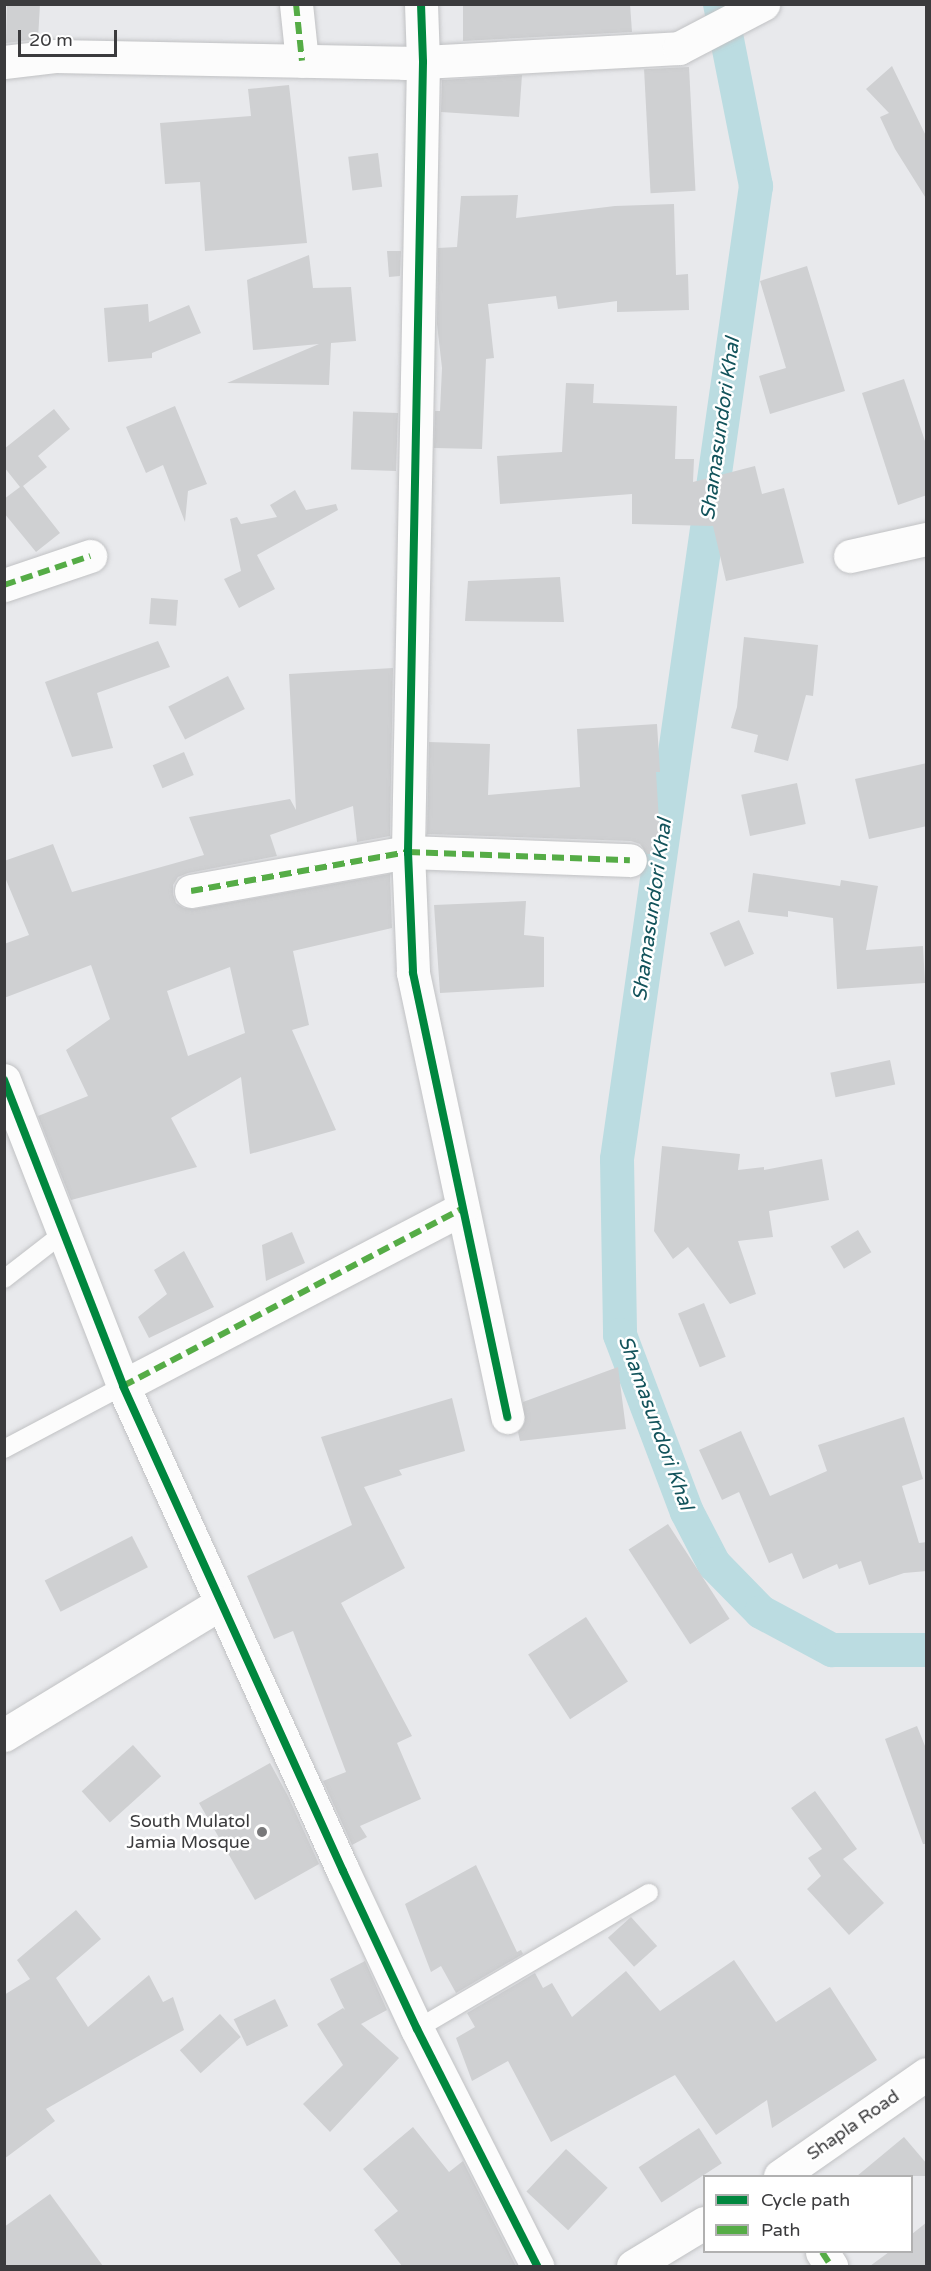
<!DOCTYPE html>
<html>
<head>
<meta charset="utf-8">
<style>
	body { margin:0 }
	#map { position:relative; width:931px; height:2271px; overflow:hidden; background:#e8e9ec; font-family:"Varela Round",sans-serif }
	div>[style] { position:absolute }
	[style*='--x'] { left:calc(var(--x)*1px); top:calc(var(--y)*1px); width:calc(var(--w)*1px); rotate:calc(var(--a)*1deg) }
	.canal>* { height:34px; margin:-17px; padding:0 17px; transform-origin:17px; border-radius:17px; background:#bbdce1 }
	.building>* { inset:0; background:#cfd0d2; transform-origin:0 0 }
	.roads { filter:drop-shadow(0 0 2px #c1c2c4) drop-shadow(0 0 2px #c1c2c4) }
	.service>* { height:18px; margin:-9px; padding:0 9px; transform-origin:9px; border-radius:9px; background:#fcfcfc }
	.minor>* { height:33px; margin:-16.5px; padding:0 16.5px; transform-origin:16.5px; border-radius:16.5px; background:#fcfcfc }
	.tertiary>* { height:33px; margin:-16.5px; padding:0 16.5px; transform-origin:16.5px; border-radius:16.5px; background:#fcfcfc }
	.quiet>* { height:6px; margin-top:-3px; transform-origin:0; background:repeating-linear-gradient(90deg,#55ac46 0 12px,transparent 0 18px) }
	.cycleway>* { height:8px; margin:-4px; padding:0 4px; transform-origin:4px; border-radius:4px; background:#00873e }
	.dots>* { width:16px; height:16px; translate:-50% -50%; box-sizing:border-box; border:3px solid #fff; border-radius:50% }
	span { translate:-50% -50%; white-space:nowrap; text-align:center; line-height:1.15; -webkit-text-stroke:5px #fff; paint-order:stroke }
	.poi-label { font-size:18px; color:#3b3b3d }
	.right { translate:-100% -50%; text-align:right }
	.street-label { font-size:18px; color:#3b3b3d }
	.water-label { font-size:20px; color:#12535b; font-style:italic }
	.frame { position:absolute; inset:0; border:6px solid #3b3b3d; pointer-events:none }
	.legend { position:absolute; left:703px; top:2175px; width:210px; height:78px; box-sizing:border-box; background:#fff; border:2px solid #b1b1b1; margin:0; padding:8px 10px; list-style:none; font-size:18px; color:#3b3b3d }
	.legend li { display:flex; align-items:center; gap:12px; height:30px }
	.legend b { width:30px; border:2px solid #b1b1b1 }
	.scale { position:absolute; left:18px; top:30px; width:99px; height:27px; box-sizing:border-box; border:3px solid #3b3b3d; border-top:0; padding-left:8px; font-size:18px; line-height:21px; white-space:nowrap; color:#3b3b3d; -webkit-text-stroke:4px #fff; paint-order:stroke }
</style>
</head>
<body>
<div id="map">
	<div class="canal">
		<i style="--x:720;--y:4;--w:186;--a:78.8"></i>
		<i style="--x:756;--y:186;--w:983;--a:98.13"></i>
		<i style="--x:617;--y:1159;--w:176;--a:89"></i>
		<i style="--x:620;--y:1335;--w:189;--a:69.3"></i>
		<i style="--x:687;--y:1512;--w:59;--a:62.6"></i>
		<i style="--x:714;--y:1564;--w:67;--a:45.6"></i>
		<i style="--x:761;--y:1612;--w:81;--a:28.2"></i>
		<i style="--x:832;--y:1650;--w:94;--a:0"></i>
	</div>
	<div class="building">
		<i style="clip-path:polygon(7px 4px,40px 4px,38px 39px,6px 43px)"></i>
		<i style="clip-path:polygon(463px 4px,630px 4px,632px 32px,463px 41px)"></i>
		<i style="clip-path:polygon(892px 66px,927px 138px,927px 200px,895px 149px,880px 117px,889px 113px,866px 89px)"></i>
		<i style="left:689px;top:67px;width:124px;height:45px;rotate:87deg"></i>
		<i style="clip-path:polygon(522px 75px,519px 117px,441px 112px,442px 80px)"></i>
		<i style="clip-path:polygon(289px 85px,307px 243px,205px 251px,200px 182px,165px 184px,160px 123px,251px 116px,248px 89px)"></i>
		<i style="left:378px;top:153px;width:34px;height:30px;rotate:83deg"></i>
		<i style="clip-path:polygon(518px 195px,516px 218px,615px 206px,674px 204px,676px 275px,688px 274px,689px 310px,617px 312px,617px 301px,558px 309px,556px 296px,488px 304px,494px 358px,486px 359px,482px 449px,434px 448px,435px 411px,440px 411px,442px 368px,437px 324px,438px 248px,457px 247px,461px 196px)"></i>
		<i style="clip-path:polygon(387px 251px,401px 251px,400px 276px,389px 277px)"></i>
		<i style="clip-path:polygon(309px 255px,313px 288px,351px 287px,356px 341px,331px 343px,329px 385px,227px 383px,319px 344px,253px 350px,247px 280px)"></i>
		<i style="clip-path:polygon(807px 266px,845px 391px,770px 414px,759px 376px,786px 368px,760px 281px)"></i>
		<i style="clip-path:polygon(148px 304px,149px 322px,189px 305px,201px 333px,152px 353px,152px 358px,108px 362px,104px 308px)"></i>
		<i style="clip-path:polygon(904px 379px,927px 447px,927px 495px,898px 505px,862px 393px)"></i>
		<i style="clip-path:polygon(566px 383px,594px 384px,593px 403px,677px 406px,675px 459px,694px 459px,693px 482px,755px 466px,762px 494px,784px 488px,804px 563px,726px 581px,713px 526px,632px 524px,632px 494px,500px 504px,497px 456px,562px 452px)"></i>
		<i style="clip-path:polygon(175px 406px,207px 484px,188px 491px,185px 522px,163px 465px,146px 473px,126px 427px)"></i>
		<i style="clip-path:polygon(54px 409px,70px 429px,38px 456px,47px 467px,23px 486px,60px 533px,36px 552px,4px 513px,4px 499px,20px 487px,4px 467px,4px 449px)"></i>
		<i style="left:398px;top:413px;width:58px;height:45px;rotate:92deg"></i>
		<i style="clip-path:polygon(295px 490px,306px 510px,336px 504px,338px 510px,257px 555px,275px 589px,239px 608px,224px 579px,241px 571px,230px 519px,237px 517px,241px 524px,277px 517px,270px 505px)"></i>
		<i style="clip-path:polygon(560px 577px,564px 622px,465px 621px,468px 581px)"></i>
		<i style="left:151px;top:598px;width:27px;height:26px;rotate:4deg"></i>
		<i style="clip-path:polygon(744px 637px,818px 645px,813px 696px,806px 695px,788px 761px,754px 752px,758px 735px,731px 728px,737px 707px)"></i>
		<i style="clip-path:polygon(158px 641px,170px 667px,97px 693px,113px 748px,72px 757px,45px 682px)"></i>
		<i style="clip-path:polygon(evenodd,393px 668px,390px 836px,357px 842px,353px 806px,270px 835px,277px 856px,188px 873px,178px 877px,173px 885px,173px 894px,176px 903px,184px 908px,194px 909px,390px 874px,392px 928px,293px 951px,309px 1025px,292px 1030px,336px 1130px,250px 1154px,241px 1077px,171px 1118px,197px 1167px,71px 1200px,38px 1116px,88px 1096px,66px 1050px,110px 1019px,91px 965px,4px 998px,4px 944px,29px 935px,4px 875px,4px 861px,53px 844px,72px 892px,204px 855px,189px 817px,290px 799px,296px 810px,289px 674px,393px 668px,230px 967px,245px 1033px,188px 1056px,167px 991px,230px 967px)"></i>
		<i style="left:228px;top:676px;width:37px;height:67px;rotate:63deg"></i>
		<i style="clip-path:polygon(657px 724px,660px 772px,656px 772px,661px 854px,647px 854px,640px 844px,631px 841px,427px 834px,429px 742px,490px 744px,488px 795px,580px 787px,577px 729px)"></i>
		<i style="left:184px;top:752px;width:25px;height:34px;rotate:67deg"></i>
		<i style="clip-path:polygon(927px 763px,927px 826px,869px 839px,855px 779px)"></i>
		<i style="left:797px;top:783px;width:42px;height:57px;rotate:78deg"></i>
		<i style="clip-path:polygon(753px 873px,840px 886px,841px 880px,878px 886px,866px 950px,923px 946px,925px 983px,837px 989px,833px 918px,788px 911px,788px 917px,748px 912px)"></i>
		<i style="clip-path:polygon(526px 901px,524px 935px,544px 937px,544px 987px,440px 993px,434px 905px)"></i>
		<i style="left:739px;top:920px;width:37px;height:32px;rotate:66deg"></i>
		<i style="left:890px;top:1060px;width:25px;height:61px;rotate:78deg"></i>
		<i style="clip-path:polygon(662px 1146px,740px 1154px,738px 1170px,764px 1167px,764px 1170px,822px 1159px,829px 1200px,769px 1211px,773px 1237px,738px 1241px,756px 1294px,730px 1304px,688px 1247px,673px 1259px,654px 1231px)"></i>
		<i style="left:858px;top:1230px;width:26px;height:32px;rotate:59deg"></i>
		<i style="clip-path:polygon(292px 1232px,305px 1263px,266px 1281px,262px 1245px)"></i>
		<i style="clip-path:polygon(184px 1251px,214px 1307px,149px 1338px,138px 1317px,167px 1294px,154px 1270px)"></i>
		<i style="left:704px;top:1303px;width:58px;height:28px;rotate:68deg"></i>
		<i style="clip-path:polygon(618px 1367px,626px 1429px,520px 1441px,518px 1432px,525px 1422px,523px 1402px)"></i>
		<i style="clip-path:polygon(452px 1398px,465px 1451px,399px 1470px,402px 1475px,364px 1487px,405px 1568px,341px 1603px,412px 1736px,397px 1743px,421px 1799px,360px 1826px,367px 1837px,352px 1845px,323px 1781px,346px 1772px,293px 1631px,274px 1639px,247px 1576px,352px 1525px,321px 1437px)"></i>
		<i style="clip-path:polygon(904px 1417px,923px 1479px,902px 1486px,919px 1543px,927px 1542px,927px 1571px,904px 1573px,869px 1585px,861px 1561px,839px 1569px,837px 1564px,803px 1579px,792px 1553px,769px 1563px,739px 1492px,722px 1500px,699px 1450px,741px 1431px,770px 1496px,827px 1471px,818px 1445px)"></i>
		<i style="left:668px;top:1524px;width:113px;height:47px;rotate:57deg"></i>
		<i style="left:132px;top:1536px;width:35px;height:98px;rotate:63deg"></i>
		<i style="left:586px;top:1617px;width:77px;height:69px;rotate:57deg"></i>
		<i style="clip-path:polygon(917px 1726px,927px 1751px,927px 1844px,923px 1844px,885px 1739px)"></i>
		<i style="left:133px;top:1745px;width:42px;height:69px;rotate:48deg"></i>
		<i style="clip-path:polygon(270px 1763px,288px 1796px,319px 1864px,255px 1900px,199px 1803px)"></i>
		<i style="clip-path:polygon(815px 1791px,857px 1849px,843px 1859px,884px 1903px,849px 1935px,807px 1889px,821px 1876px,808px 1858px,822px 1849px,791px 1808px)"></i>
		<i style="clip-path:polygon(476px 1865px,517px 1952px,521px 1950px,523px 1954px,456px 1993px,441px 1966px,431px 1972px,405px 1904px)"></i>
		<i style="clip-path:polygon(76px 1910px,101px 1939px,56px 1978px,88px 2027px,149px 1975px,163px 2002px,173px 1997px,184px 2030px,46px 2109px,55px 2121px,4px 2159px,4px 1995px,30px 1979px,17px 1960px)"></i>
		<i style="left:631px;top:1917px;width:39px;height:31px;rotate:48deg"></i>
		<i style="clip-path:polygon(734px 1960px,776px 2022px,830px 1987px,877px 2060px,772px 2128px,767px 2100px,716px 2135px,675px 2075px,551px 2142px,508px 2061px,472px 2081px,456px 2038px,475px 2027px,467px 2013px,535px 1973px,543px 1988px,552px 1983px,572px 2017px,626px 1971px,660px 2011px)"></i>
		<i style="clip-path:polygon(365px 1961px,387px 2010px,361px 2024px,399px 2058px,330px 2132px,303px 2104px,343px 2065px,317px 2024px,343px 2008px,345px 2010px,330px 1979px)"></i>
		<i style="left:275px;top:1999px;width:30px;height:46px;rotate:64deg"></i>
		<i style="left:220px;top:2014px;width:31px;height:54px;rotate:48deg"></i>
		<i style="clip-path:polygon(413px 2127px,449px 2172px,463px 2161px,516px 2266px,402px 2266px,374px 2230px,398px 2211px,363px 2169px)"></i>
		<i style="left:699px;top:2128px;width:42px;height:72px;rotate:57deg"></i>
		<i style="clip-path:polygon(904px 2137px,927px 2164px,927px 2176px,857px 2176px)"></i>
		<i style="left:566px;top:2149px;width:57px;height:58px;rotate:43deg"></i>
		<i style="clip-path:polygon(50px 2194px,103px 2266px,4px 2266px,4px 2227px)"></i>
		<i style="clip-path:polygon(927px 2222px,927px 2266px,870px 2266px,889px 2252px,912px 2252px,912px 2234px)"></i>
	</div>
	<div class="roads">
		<div class="service">
			<i style="--x:4;--y:1279;--w:73;--a:-37.8"></i>
			<i style="--x:4;--y:1449;--w:135;--a:-27.9"></i>
			<i style="--x:417;--y:2029;--w:269;--a:-30.4"></i>
		</div>
		<div class="minor">
			<i style="--x:296;--y:4;--w:57;--a:84"></i>
			<i style="--x:421;--y:4;--w:58;--a:88"></i>
			<i style="--x:423;--y:62;--w:790;--a:91.09"></i>
			<i style="--x:408;--y:852;--w:121;--a:87.6"></i>
			<i style="--x:413;--y:973;--w:454;--a:78"></i>
			<i style="--x:4;--y:62;--w:51;--a:-6.7"></i>
			<i style="--x:55;--y:56;--w:349;--a:1.1"></i>
			<i style="--x:404;--y:63;--w:275;--a:-3.1"></i>
			<i style="--x:679;--y:48;--w:95;--a:-27.6"></i>
			<i style="--x:850;--y:556;--w:78;--a:-12.6"></i>
			<i style="--x:4;--y:585;--w:91;--a:-18.6"></i>
			<i style="--x:191;--y:891;--w:220;--a:-10.2"></i>
			<i style="--x:408;--y:852;--w:222;--a:2.1"></i>
			<i style="--x:4;--y:1080;--w:328;--a:68.7"></i>
			<i style="--x:123;--y:1386;--w:533;--a:65.6"></i>
			<i style="--x:343;--y:1871;--w:174;--a:64.9"></i>
			<i style="--x:417;--y:2029;--w:266;--a:63.1"></i>
			<i style="--x:123;--y:1386;--w:382;--a:-27.6"></i>
			<i style="--x:4;--y:1735;--w:254;--a:-31.3"></i>
			<i style="--x:822;--y:2252;--w:17;--a:57"></i>
		</div>
		<div class="tertiary">
			<i style="--x:780;--y:2176;--w:178;--a:-34.9"></i>
			<i style="--x:633;--y:2266;--w:83;--a:-31.2"></i>
		</div>
	</div>
	<div class="quiet">
		<i style="--x:296;--y:4;--w:57;--a:84"></i>
		<i style="--x:4;--y:585;--w:91;--a:-18.6"></i>
		<i style="--x:191;--y:891;--w:220;--a:-10.2"></i>
		<i style="--x:408;--y:852;--w:222;--a:2.1"></i>
		<i style="--x:123;--y:1386;--w:382;--a:-27.6"></i>
		<i style="--x:822;--y:2252;--w:17;--a:57"></i>
	</div>
	<div class="cycleway">
		<i style="--x:421;--y:4;--w:58;--a:88"></i>
		<i style="--x:423;--y:62;--w:790;--a:91.09"></i>
		<i style="--x:408;--y:852;--w:121;--a:87.6"></i>
		<i style="--x:413;--y:973;--w:454;--a:78"></i>
		<i style="--x:4;--y:1080;--w:328;--a:68.7"></i>
		<i style="--x:123;--y:1386;--w:533;--a:65.6"></i>
		<i style="--x:343;--y:1871;--w:174;--a:64.9"></i>
		<i style="--x:417;--y:2029;--w:266;--a:63.1"></i>
	</div>
	<div class="dots">
		<i style="left:262px;top:1832px;background:#78787a"></i>
	</div>
	<div class="poi-label">
		<span class="right" style="left:250px;top:1832px">South Mulatol<br>Jamia Mosque</span>
	</div>
	<div class="street-label">
		<span style="left:853px;top:2125px;rotate:-35deg">Shapla Road</span>
	</div>
	<div class="water-label">
		<span style="left:721px;top:429px;rotate:-82deg">Shamasundori Khal</span>
		<span style="left:653px;top:910px;rotate:-82deg">Shamasundori Khal</span>
		<span style="left:655px;top:1423px;rotate:70deg">Shamasundori Khal</span>
	</div>
	<div class="frame"></div>
	<ul class="legend">
	<li><b style="height:8px;background:#00873e"></b>Cycle path</li>
	<li><b style="height:8px;background:#55ac46"></b>Path</li>
	</ul>
	<div class="scale">20 m</div>
</div>
</body>
</html>
